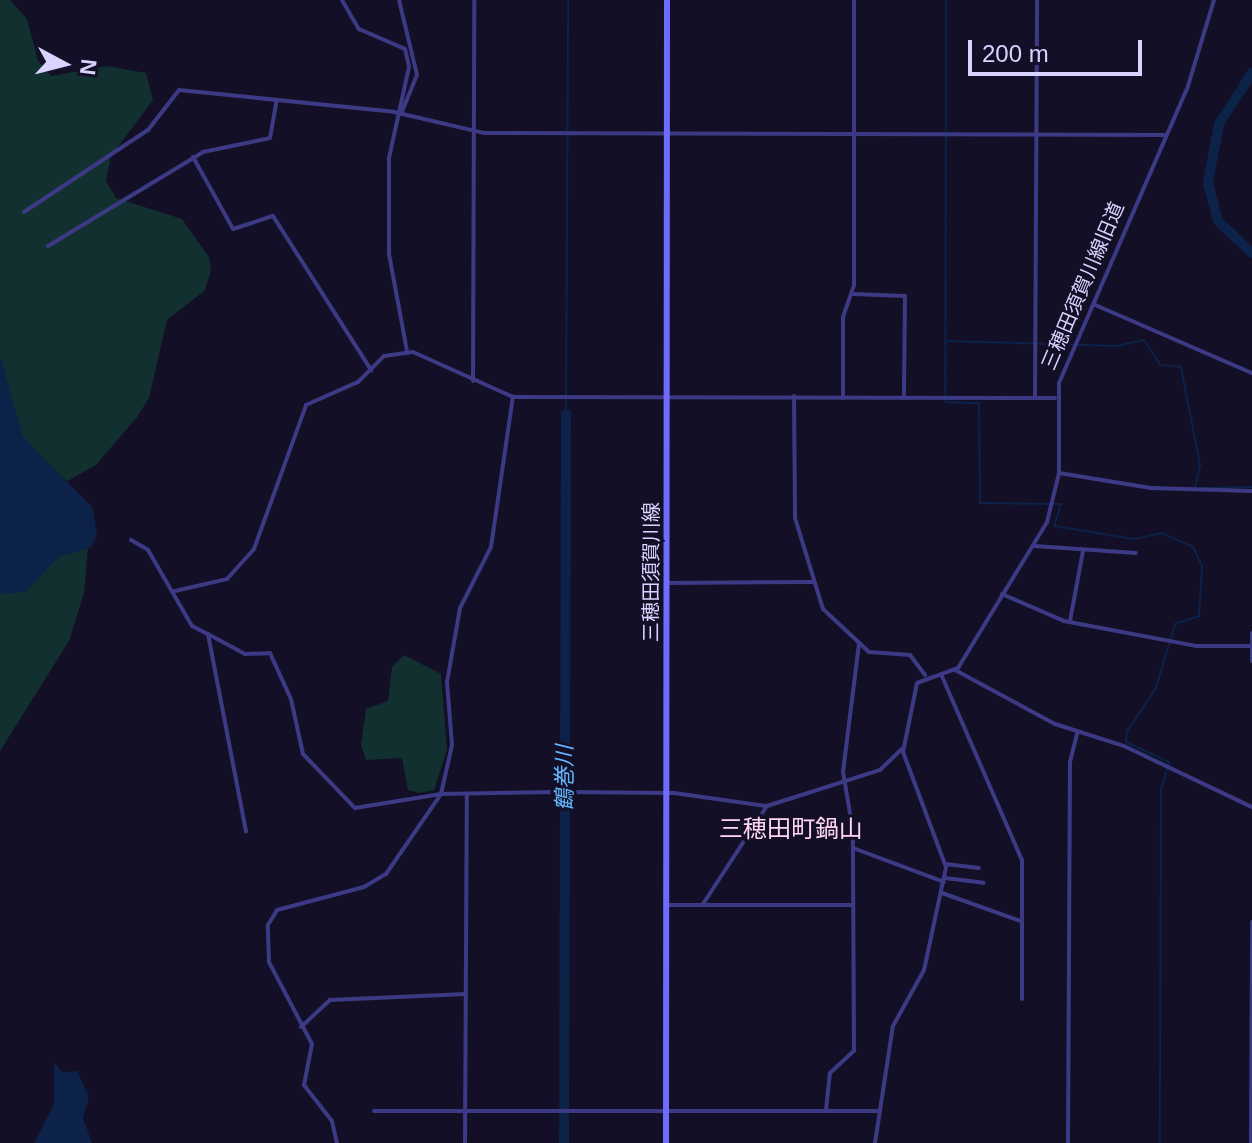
<!DOCTYPE html>
<html>
<head>
<meta charset="utf-8">
<style>
	body { margin:0 }
	#map { position:relative; width:1252px; height:1143px; overflow:hidden; background:#130f26; font-family:Arial,"Noto Sans JP",sans-serif }
	div>[style] { position:absolute }
	[style*='--x'] { left:calc(var(--x)*1px); top:calc(var(--y)*1px); width:calc(var(--w)*1px); rotate:calc(var(--a)*1deg) }
	.green>* { inset:0; background:#12302f }
	.water>* { inset:0; background:#0c2248 }
	.stream>* { height:2px; margin:-1px; padding:0 1px; transform-origin:1px; border-radius:1px; background:#0c2248 }
	.river>* { height:10px; margin:-5px; padding:0 5px; transform-origin:5px; border-radius:5px; background:#0c2248 }
	.street>* { height:4px; margin:-2px; padding:0 2px; transform-origin:2px; border-radius:2px; background:#3d3a85 }
	.secondary>* { height:6px; margin:-3px; padding:0 3px; transform-origin:3px; border-radius:3px; background:#6f6bff }
	span { translate:-50% -50%; white-space:nowrap; text-align:center; line-height:1.15; -webkit-text-stroke:6px #130f26; paint-order:stroke }
	.street-label { font-size:20px; color:#d9d4ff }
	.water-label { font-size:22px; color:#62b6ff; font-style:italic }
	.quarter-label { font-size:24px; color:#ffd6f0 }
	.north { position:absolute; left:24px; top:24px; width:80px; height:80px; -webkit-text-stroke:6px #130f26; paint-order:stroke; rotate:97deg; font-size:22px; font-weight:700; line-height:32px; text-align:center; color:#d9d4ff }
	.north::after { content:''; display:block; margin:auto; width:28px; height:36px; background:#d9d4ff; clip-path:polygon(50% 0,100% 100%,50% 72%,0 100%) }
	.scale { position:absolute; left:968px; top:40px; width:174px; height:36px; box-sizing:border-box; border:4px solid #d9d4ff; border-top:0; padding-left:10px; font-size:24px; line-height:28px; white-space:nowrap; color:#d9d4ff; -webkit-text-stroke:6px #130f26; paint-order:stroke }
</style>
</head>
<body>
<div id="map">
	<div class="green">
		<i style="clip-path:polygon(0 0,10px 0,27px 19px,38px 61px,51px 76px,107px 66px,146px 73px,153px 100px,111px 156px,106px 181px,116px 198px,182px 219px,209px 257px,211px 272px,204px 291px,167px 320px,149px 398px,137px 417px,96px 465px,64px 483px,89px 535px,84px 593px,69px 641px,0 751px)"></i>
		<i style="clip-path:polygon(404px 655px,441px 674px,447px 750px,434px 790px,419px 793px,408px 790px,402px 758px,366px 760px,361px 745px,366px 709px,388px 701px,392px 667px)"></i>
	</div>
	<div class="water">
		<i style="clip-path:polygon(0 356px,23px 437px,93px 508px,97px 535px,91px 547px,59px 557px,25px 592px,0 594px)"></i>
		<i style="clip-path:polygon(54px 1062px,62px 1072px,77px 1071px,89px 1097px,83px 1118px,92px 1143px,34px 1143px,54px 1104px)"></i>
	</div>
	<div class="stream">
		<i style="--x:946;--y:0;--w:402;--a:90.1"></i>
		<i style="--x:945;--y:402;--w:34;--a:2"></i>
		<i style="--x:979;--y:403;--w:100;--a:89.4"></i>
		<i style="--x:980;--y:503;--w:81;--a:0.7"></i>
		<i style="--x:1061;--y:504;--w:23;--a:108"></i>
		<i style="--x:1054;--y:526;--w:81;--a:9.2"></i>
		<i style="--x:1134;--y:539;--w:29;--a:-12"></i>
		<i style="--x:1162;--y:533;--w:34;--a:24"></i>
		<i style="--x:1193;--y:547;--w:21;--a:65"></i>
		<i style="--x:1202;--y:566;--w:50;--a:93.4"></i>
		<i style="--x:1199;--y:616;--w:25;--a:162"></i>
		<i style="--x:1175;--y:624;--w:67;--a:106.5"></i>
		<i style="--x:1156;--y:688;--w:52;--a:124"></i>
		<i style="--x:1127;--y:731;--w:11;--a:95"></i>
		<i style="--x:1126;--y:742;--w:47;--a:24.9"></i>
		<i style="--x:1169;--y:762;--w:29;--a:106"></i>
		<i style="--x:1161;--y:790;--w:353;--a:90.2"></i>
		<i style="--x:947;--y:341;--w:169;--a:1.7"></i>
		<i style="--x:1116;--y:346;--w:29;--a:-12"></i>
		<i style="--x:1144;--y:340;--w:30;--a:57"></i>
		<i style="--x:1160;--y:365;--w:21;--a:5"></i>
		<i style="--x:1181;--y:367;--w:100;--a:79"></i>
		<i style="--x:1200;--y:465;--w:23;--a:103"></i>
		<i style="--x:566;--y:414;--w:414;--a:-89.7"></i>
		<i style="--x:1200;--y:488;--w:52;--a:-1.1"></i>
	</div>
	<div class="river">
		<i style="--x:1252;--y:73;--w:61;--a:122.9"></i>
		<i style="--x:1219;--y:124;--w:60;--a:100.6"></i>
		<i style="--x:1208;--y:183;--w:39;--a:75"></i>
		<i style="--x:1218;--y:221;--w:47;--a:43.3"></i>
		<i style="--x:564;--y:1143;--w:729;--a:-89.84"></i>
	</div>
	<div class="street">
		<i style="--x:342;--y:0;--w:34;--a:60"></i>
		<i style="--x:359;--y:29;--w:50;--a:23.5"></i>
		<i style="--x:405;--y:49;--w:18;--a:77"></i>
		<i style="--x:409;--y:67;--w:93;--a:102.4"></i>
		<i style="--x:389;--y:158;--w:96;--a:90"></i>
		<i style="--x:389;--y:254;--w:99;--a:79.5"></i>
		<i style="--x:399;--y:0;--w:77;--a:76.5"></i>
		<i style="--x:417;--y:75;--w:42;--a:112.3"></i>
		<i style="--x:193;--y:157;--w:82;--a:60.9"></i>
		<i style="--x:233;--y:229;--w:42;--a:-18"></i>
		<i style="--x:273;--y:216;--w:183;--a:57.5"></i>
		<i style="--x:24;--y:212;--w:149;--a:-33.5"></i>
		<i style="--x:148;--y:130;--w:51;--a:-52.2"></i>
		<i style="--x:179;--y:90;--w:216;--a:5.8"></i>
		<i style="--x:394;--y:112;--w:92;--a:13.1"></i>
		<i style="--x:484;--y:133;--w:680;--a:0.17"></i>
		<i style="--x:48;--y:246;--w:181;--a:-31.2"></i>
		<i style="--x:203;--y:152;--w:68;--a:-11.8"></i>
		<i style="--x:270;--y:138;--w:39;--a:-80"></i>
		<i style="--x:853;--y:294;--w:52;--a:2.2"></i>
		<i style="--x:905;--y:296;--w:102;--a:90.6"></i>
		<i style="--x:1093;--y:304;--w:173;--a:23.5"></i>
		<i style="--x:473;--y:381;--w:381;--a:-89.8"></i>
		<i style="--x:794;--y:396;--w:122;--a:89.5"></i>
		<i style="--x:795;--y:518;--w:95;--a:72.9"></i>
		<i style="--x:823;--y:609;--w:63;--a:43.1"></i>
		<i style="--x:869;--y:652;--w:41;--a:4.2"></i>
		<i style="--x:910;--y:655;--w:25;--a:53"></i>
		<i style="--x:1035;--y:397;--w:397;--a:-89.7"></i>
		<i style="--x:843;--y:398;--w:81;--a:-90"></i>
		<i style="--x:843;--y:317;--w:34;--a:-71"></i>
		<i style="--x:854;--y:285;--w:285;--a:-90"></i>
		<i style="--x:1059;--y:473;--w:93;--a:9.3"></i>
		<i style="--x:1151;--y:488;--w:101;--a:1.7"></i>
		<i style="--x:131;--y:540;--w:20;--a:30"></i>
		<i style="--x:148;--y:550;--w:88;--a:59.9"></i>
		<i style="--x:192;--y:626;--w:18;--a:27"></i>
		<i style="--x:208;--y:634;--w:201;--a:79.1"></i>
		<i style="--x:1035;--y:546;--w:101;--a:4"></i>
		<i style="--x:667;--y:583;--w:145;--a:-0.4"></i>
		<i style="--x:175;--y:591;--w:53;--a:-13"></i>
		<i style="--x:227;--y:579;--w:40;--a:-48"></i>
		<i style="--x:254;--y:549;--w:153;--a:-70.1"></i>
		<i style="--x:306;--y:405;--w:57;--a:-23.9"></i>
		<i style="--x:358;--y:382;--w:37;--a:-45"></i>
		<i style="--x:384;--y:356;--w:29;--a:-8"></i>
		<i style="--x:413;--y:352;--w:110;--a:24.2"></i>
		<i style="--x:513;--y:397;--w:542;--a:0.11"></i>
		<i style="--x:1002;--y:594;--w:68;--a:23.5"></i>
		<i style="--x:1064;--y:621;--w:134;--a:10.7"></i>
		<i style="--x:1196;--y:646;--w:56;--a:0"></i>
		<i style="--x:1070;--y:621;--w:71;--a:-79.5"></i>
		<i style="--x:1252;--y:633;--w:28;--a:90"></i>
		<i style="--x:208;--y:634;--w:42;--a:28.4"></i>
		<i style="--x:245;--y:654;--w:25;--a:-2"></i>
		<i style="--x:270;--y:653;--w:51;--a:65.5"></i>
		<i style="--x:291;--y:699;--w:56;--a:77.7"></i>
		<i style="--x:303;--y:754;--w:75;--a:46.1"></i>
		<i style="--x:355;--y:808;--w:87;--a:-9.2"></i>
		<i style="--x:441;--y:794;--w:119;--a:-1"></i>
		<i style="--x:560;--y:792;--w:114;--a:0.5"></i>
		<i style="--x:674;--y:793;--w:94;--a:8"></i>
		<i style="--x:767;--y:806;--w:119;--a:-17.7"></i>
		<i style="--x:880;--y:770;--w:30;--a:-44"></i>
		<i style="--x:955;--y:670;--w:114;--a:28.4"></i>
		<i style="--x:1055;--y:724;--w:72;--a:17.7"></i>
		<i style="--x:1124;--y:746;--w:142;--a:25.5"></i>
		<i style="--x:941;--y:674;--w:203;--a:66.5"></i>
		<i style="--x:1022;--y:860;--w:139;--a:90"></i>
		<i style="--x:853;--y:848;--w:97;--a:20.5"></i>
		<i style="--x:946;--y:864;--w:33;--a:7"></i>
		<i style="--x:945;--y:878;--w:39;--a:7"></i>
		<i style="--x:942;--y:893;--w:83;--a:19.7"></i>
		<i style="--x:703;--y:904;--w:117;--a:-56.9"></i>
		<i style="--x:667;--y:905;--w:186;--a:0"></i>
		<i style="--x:301;--y:1027;--w:40;--a:-43"></i>
		<i style="--x:330;--y:1000;--w:136;--a:-2.5"></i>
		<i style="--x:826;--y:1110;--w:37;--a:-84"></i>
		<i style="--x:830;--y:1073;--w:33;--a:-43"></i>
		<i style="--x:854;--y:1051;--w:220;--a:-90.3"></i>
		<i style="--x:853;--y:831;--w:60;--a:-99.6"></i>
		<i style="--x:843;--y:772;--w:130;--a:-82.9"></i>
		<i style="--x:374;--y:1111;--w:505;--a:0"></i>
		<i style="--x:337;--y:1143;--w:23;--a:-103"></i>
		<i style="--x:332;--y:1121;--w:46;--a:-127.9"></i>
		<i style="--x:304;--y:1085;--w:42;--a:-79"></i>
		<i style="--x:312;--y:1044;--w:93;--a:-117.7"></i>
		<i style="--x:269;--y:962;--w:37;--a:-92"></i>
		<i style="--x:268;--y:925;--w:17;--a:-59"></i>
		<i style="--x:277;--y:910;--w:90;--a:-14.8"></i>
		<i style="--x:364;--y:887;--w:26;--a:-31"></i>
		<i style="--x:386;--y:874;--w:97;--a:-55.5"></i>
		<i style="--x:441;--y:794;--w:50;--a:-77.3"></i>
		<i style="--x:452;--y:745;--w:63;--a:-94.5"></i>
		<i style="--x:447;--y:682;--w:75;--a:-80"></i>
		<i style="--x:460;--y:608;--w:68;--a:-63.1"></i>
		<i style="--x:491;--y:547;--w:152;--a:-81.7"></i>
		<i style="--x:465;--y:1143;--w:349;--a:-89.7"></i>
		<i style="--x:875;--y:1143;--w:118;--a:-81.3"></i>
		<i style="--x:893;--y:1026;--w:64;--a:-61"></i>
		<i style="--x:924;--y:970;--w:105;--a:-77.9"></i>
		<i style="--x:946;--y:867;--w:123;--a:-110.5"></i>
		<i style="--x:903;--y:752;--w:70;--a:-78.5"></i>
		<i style="--x:917;--y:683;--w:44;--a:-20.1"></i>
		<i style="--x:958;--y:668;--w:171;--a:-58.6"></i>
		<i style="--x:1047;--y:522;--w:50;--a:-76.2"></i>
		<i style="--x:1059;--y:473;--w:90;--a:-90"></i>
		<i style="--x:1059;--y:383;--w:324;--a:-66.5"></i>
		<i style="--x:1188;--y:86;--w:90;--a:-73.2"></i>
		<i style="--x:1068;--y:1143;--w:381;--a:-89.7"></i>
		<i style="--x:1070;--y:762;--w:30;--a:-76"></i>
		<i style="--x:1251;--y:1143;--w:221;--a:-89.7"></i>
	</div>
	<div class="secondary">
		<i style="--x:666;--y:1143;--w:1143;--a:-89.95"></i>
	</div>
	<div class="street-label">
		<span style="left:1083px;top:286px;rotate:-67deg">三穂田須賀川線旧道</span>
		<span style="left:651px;top:572px;rotate:-90deg">三穂田須賀川線</span>
	</div>
	<div class="water-label">
		<span style="left:565px;top:778px;rotate:-90deg">鶴巻川</span>
	</div>
	<div class="quarter-label">
		<span style="left:791px;top:829px">三穂田町鍋山</span>
	</div>
	<div class="north">N</div>
	<div class="scale">200 m</div>
</div>
</body>
</html>
